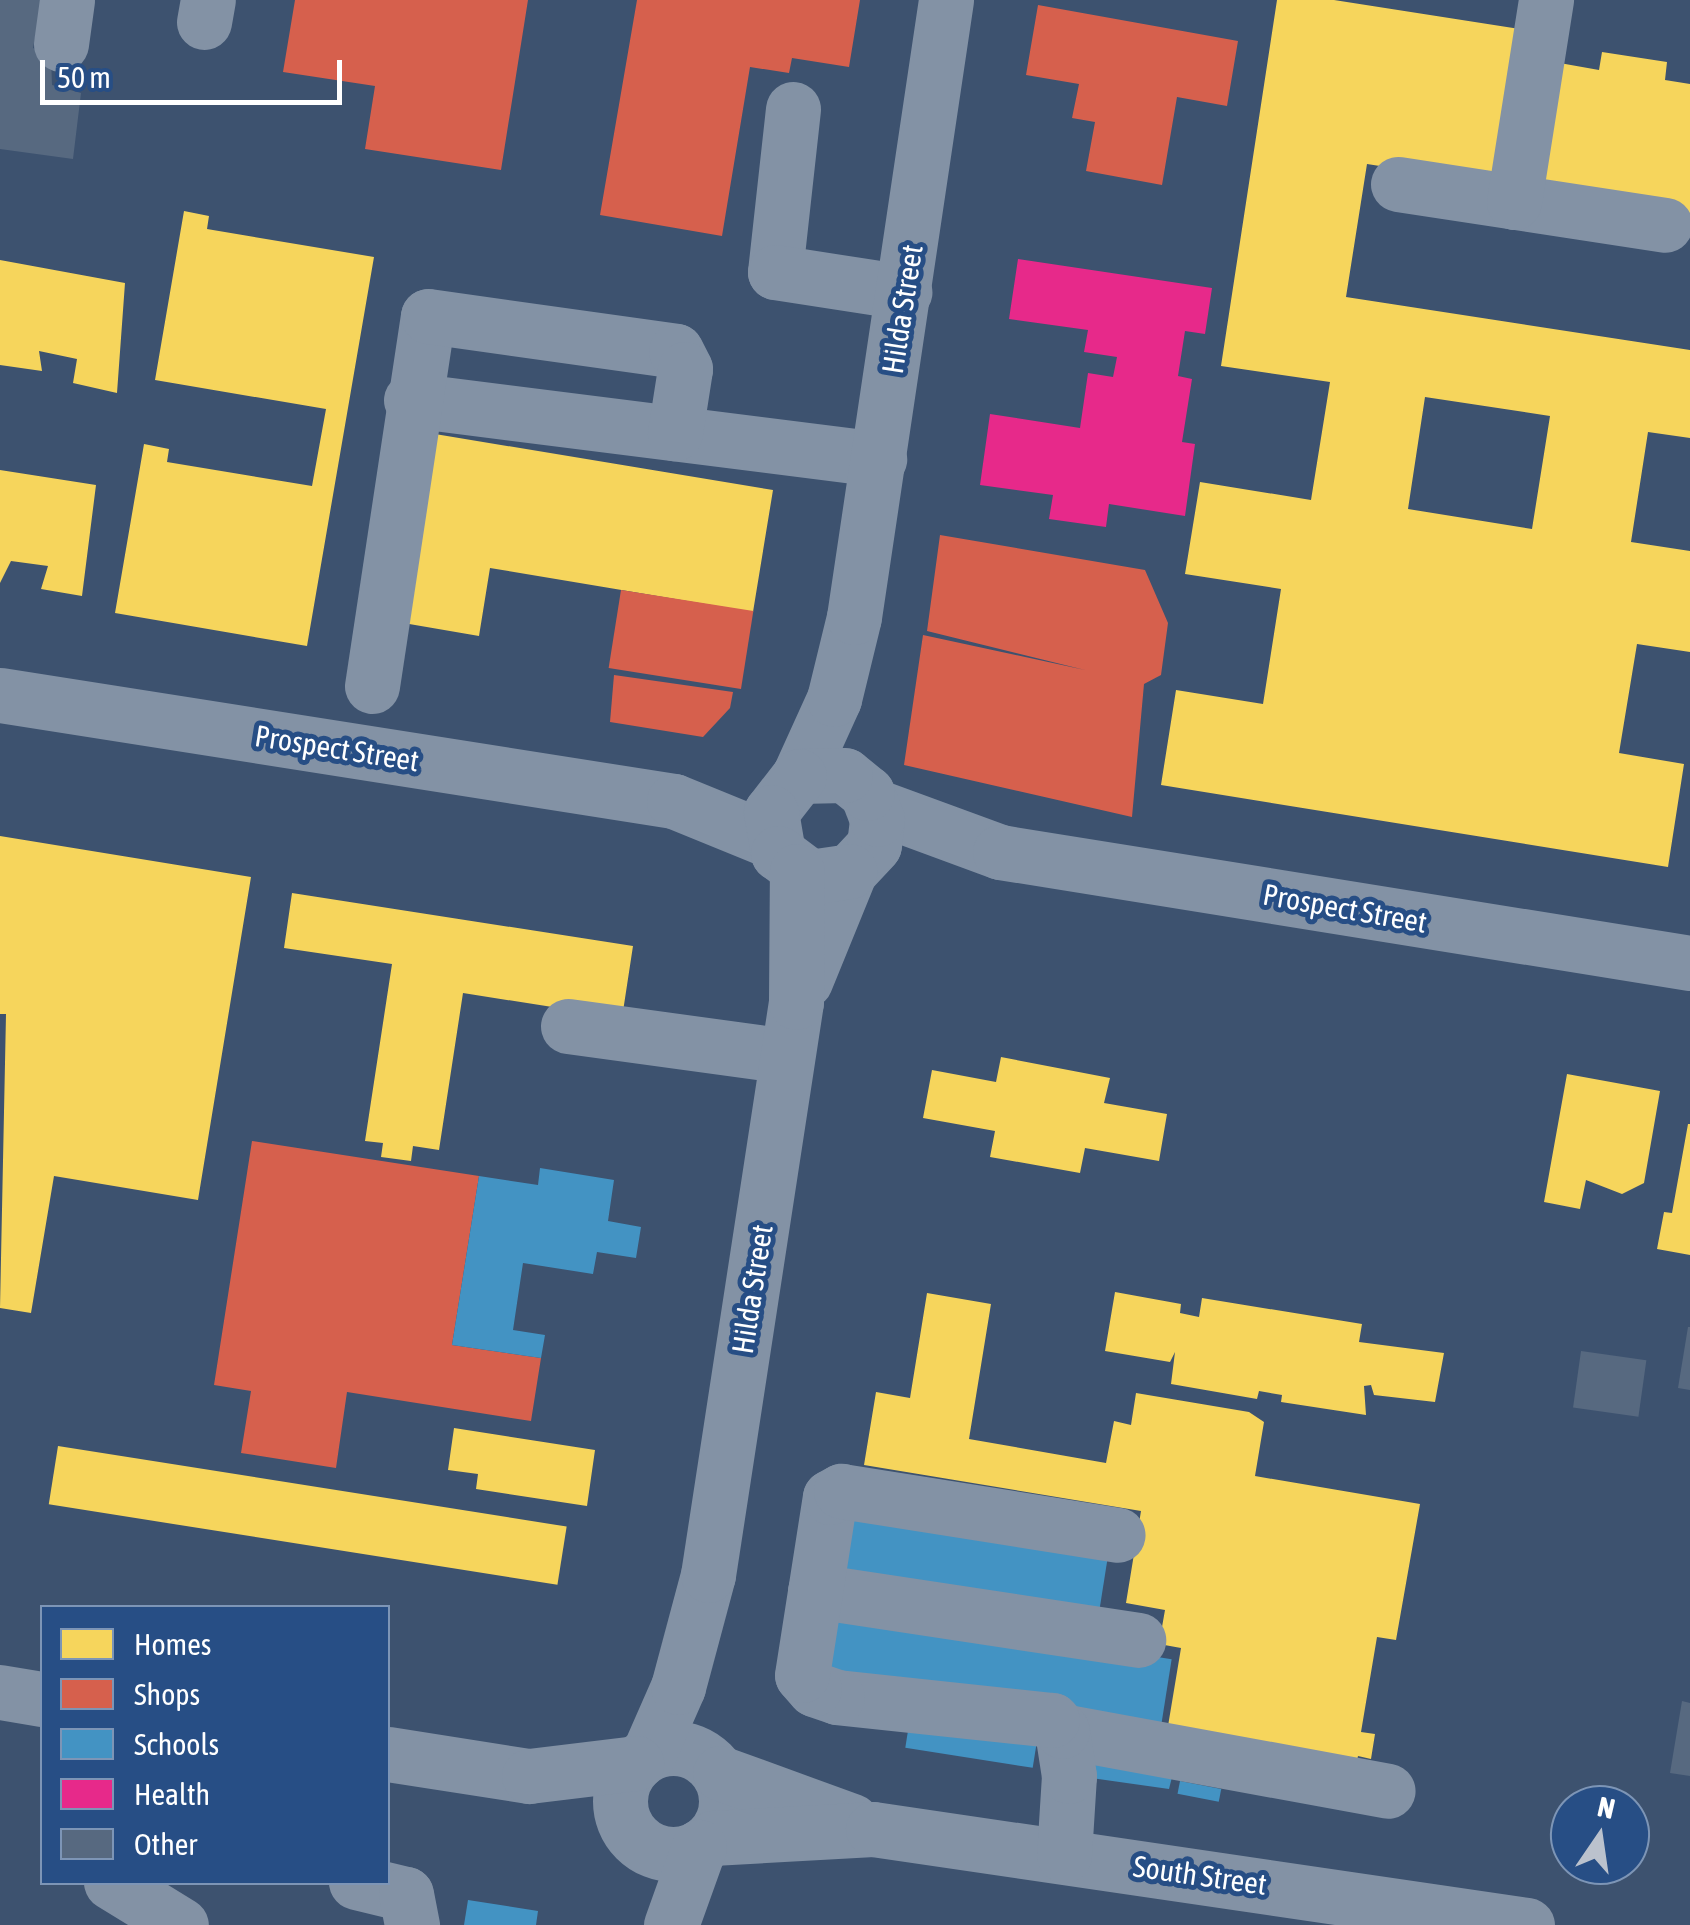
<!DOCTYPE html>
<html>
<head>
<meta charset="utf-8">
<style>
	body { margin:0 }
	#map { position:relative; width:1690px; height:1925px; overflow:hidden; background:#3d526f; font-family:"Asap Condensed",sans-serif }
	div>[style] { position:absolute }
	[style*='--x'] { left:calc(var(--x)*1px); top:calc(var(--y)*1px); width:calc(var(--w)*1px); rotate:calc(var(--a)*1deg) }
	.homes>* { inset:0; background:#f6d55c; transform-origin:0 0 }
	.shops>* { inset:0; background:#d6604d; transform-origin:0 0 }
	.schools>* { inset:0; background:#4393c3; transform-origin:0 0 }
	.health>* { inset:0; background:#e7298a }
	.building>* { inset:0; background:#576980; transform-origin:0 0 }
	.minor>* { height:55px; margin:-27.5px; padding:0 27.5px; transform-origin:27.5px; border-radius:27.5px; background:#8392a5 }
	.minor>.ring { margin:-27.5px; padding:0; box-sizing:content-box; background:none; border:55px solid #8392a5; border-radius:50% }
	span { translate:-50% -50%; white-space:nowrap; text-align:center; line-height:1.15; -webkit-text-stroke:10px #274e85; paint-order:stroke }
	.street-label { font-size:30px; color:#fff }
	.legend { position:absolute; left:40px; top:1605px; width:350px; height:280px; box-sizing:border-box; background:#274e85; border:2px solid #7d95b6; margin:0; padding:12px 18px; list-style:none; font-size:30px; color:#fff }
	.legend li { display:flex; align-items:center; gap:20px; height:50px }
	.legend b { width:50px; border:2px solid #7d95b6 }
	.north { position:absolute; left:1550px; top:1785px; width:100px; height:100px; box-sizing:border-box; background:#274e85; border:2px solid #7d95b6; border-radius:50%; rotate:13deg; font-size:28px; font-weight:700; line-height:40px; text-align:center; color:#fff }
	.north::after { content:''; display:block; margin:auto; width:35px; height:45px; background:#bbc2cd; clip-path:polygon(50% 0,100% 100%,50% 72%,0 100%) }
	.scale { position:absolute; left:40px; top:60px; width:302px; height:45px; box-sizing:border-box; border:5px solid #fff; border-top:0; padding-left:12px; font-size:30px; line-height:35px; white-space:nowrap; color:#fff; -webkit-text-stroke:8px #274e85; paint-order:stroke }
</style>
</head>
<body>
<div id="map">
	<div class="homes">
		<i style="clip-path:polygon(evenodd,1277px 0,1334px 0,1532px 31px,1508px 186px,1367px 164px,1346px 297px,1690px 350px,1690px 438px,1648px 432px,1631px 542px,1690px 551px,1690px 652px,1637px 644px,1619px 753px,1684px 764px,1668px 867px,1161px 785px,1176px 690px,1263px 704px,1281px 589px,1185px 574px,1200px 482px,1311px 500px,1330px 382px,1221px 366px,1277px 0,1425px 397px,1550px 416px,1532px 529px,1408px 509px,1425px 397px)"></i>
		<i style="clip-path:polygon(1602px 52px,1667px 62px,1665px 80px,1690px 84px,1690px 220px,1532px 195px,1554px 62px,1599px 70px)"></i>
		<i style="clip-path:polygon(184px 211px,209px 216px,207px 229px,374px 257px,307px 646px,115px 613px,144px 444px,169px 449px,167px 462px,312px 486px,326px 409px,155px 380px)"></i>
		<i style="clip-path:polygon(0 260px,125px 283px,117px 393px,73px 383px,77px 359px,39px 351px,42px 371px,0 365px)"></i>
		<i style="clip-path:polygon(417px 431px,773px 490px,753px 612px,490px 568px,479px 636px,386px 620px)"></i>
		<i style="clip-path:polygon(0 470px,96px 485px,82px 596px,41px 589px,48px 566px,11px 561px,0 583px)"></i>
		<i style="clip-path:polygon(0 836px,251px 877px,198px 1200px,54px 1176px,31px 1313px,0 1308px,6px 1014px,0 1014px)"></i>
		<i style="clip-path:polygon(292px 893px,633px 946px,622px 1018px,463px 993px,439px 1150px,413px 1146px,411px 1161px,381px 1157px,383px 1143px,365px 1141px,392px 964px,284px 948px)"></i>
		<i style="clip-path:polygon(1001px 1057px,1110px 1078px,1104px 1103px,1167px 1114px,1159px 1161px,1085px 1148px,1080px 1173px,990px 1157px,995px 1131px,923px 1118px,932px 1070px,996px 1082px)"></i>
		<i style="clip-path:polygon(1567px 1074px,1660px 1091px,1644px 1183px,1622px 1194px,1586px 1180px,1580px 1209px,1544px 1202px)"></i>
		<i style="clip-path:polygon(1688px 1124px,1690px 1124px,1690px 1255px,1657px 1249px,1664px 1212px,1672px 1213px)"></i>
		<i style="clip-path:polygon(1115px 1292px,1181px 1304px,1180px 1313px,1199px 1317px,1202px 1298px,1362px 1324px,1359px 1342px,1444px 1353px,1435px 1402px,1374px 1395px,1371px 1385px,1364px 1386px,1366px 1415px,1281px 1402px,1282px 1395px,1259px 1391px,1257px 1399px,1171px 1384px,1175px 1352px,1170px 1362px,1105px 1351px)"></i>
		<i style="clip-path:polygon(927px 1293px,991px 1304px,969px 1439px,1106px 1463px,1114px 1421px,1131px 1425px,1136px 1393px,1249px 1412px,1264px 1422px,1255px 1476px,1420px 1504px,1396px 1640px,1377px 1637px,1361px 1732px,1375px 1734px,1371px 1759px,1358px 1756px,1356px 1764px,1167px 1732px,1181px 1648px,1159px 1644px,1165px 1610px,1126px 1603px,1141px 1511px,864px 1465px,876px 1392px,910px 1398px)"></i>
		<i style="clip-path:polygon(454px 1428px,595px 1450px,587px 1506px,476px 1489px,478px 1474px,448px 1470px)"></i>
		<i style="left:58px;top:1446px;width:515px;height:59px;rotate:9deg"></i>
	</div>
	<div class="shops">
		<i style="clip-path:polygon(295px 0,528px 0,501px 170px,365px 149px,375px 86px,283px 72px)"></i>
		<i style="clip-path:polygon(637px 0,860px 0,849px 67px,792px 58px,789px 73px,750px 67px,722px 236px,600px 215px)"></i>
		<i style="clip-path:polygon(1038px 5px,1238px 41px,1227px 106px,1177px 97px,1162px 185px,1086px 171px,1095px 122px,1072px 118px,1079px 84px,1026px 75px)"></i>
		<i style="clip-path:polygon(940px 535px,1145px 570px,1168px 623px,1161px 675px,1144px 684px,1132px 817px,904px 765px,923px 635px,1085px 670px,927px 631px)"></i>
		<i style="left:621px;top:590px;width:134px;height:79px;rotate:9deg"></i>
		<i style="clip-path:polygon(614px 675px,733px 692px,730px 708px,703px 737px,610px 722px)"></i>
		<i style="clip-path:polygon(252px 1141px,479px 1176px,452px 1345px,541px 1358px,531px 1421px,347px 1392px,336px 1468px,241px 1453px,251px 1391px,214px 1385px)"></i>
	</div>
	<div class="schools">
		<i style="clip-path:polygon(540px 1168px,614px 1180px,608px 1221px,641px 1227px,636px 1258px,597px 1252px,593px 1274px,523px 1263px,513px 1330px,545px 1335px,541px 1358px,452px 1345px,479px 1176px,538px 1185px)"></i>
		<i style="left:838px;top:1509px;width:274px;height:58px;rotate:9deg"></i>
		<i style="left:823px;top:1604px;width:353px;height:65px;rotate:9deg"></i>
		<i style="left:910px;top:1718px;width:129px;height:30px;rotate:9deg"></i>
		<i style="clip-path:polygon(1077px 1740px,1174px 1769px,1169px 1789px,1070px 1775px)"></i>
		<i style="left:1180px;top:1781px;width:42px;height:13px;rotate:11deg"></i>
		<i style="clip-path:polygon(468px 1900px,538px 1911px,536px 1925px,464px 1925px)"></i>
	</div>
	<div class="health">
		<i style="clip-path:polygon(1018px 259px,1212px 288px,1205px 334px,1185px 331px,1178px 376px,1192px 379px,1182px 442px,1195px 444px,1185px 516px,1109px 504px,1106px 527px,1049px 519px,1053px 495px,980px 485px,990px 414px,1080px 428px,1088px 373px,1113px 377px,1117px 357px,1084px 352px,1088px 330px,1009px 319px)"></i>
	</div>
	<div class="building">
		<i style="clip-path:polygon(0 0,60px 0,42px 3px,33px 48px,51px 56px,52px 85px,81px 93px,73px 159px,0 149px)"></i>
		<i style="clip-path:polygon(1688px 1327px,1690px 1327px,1690px 1390px,1678px 1388px)"></i>
		<i style="left:1581px;top:1351px;width:66px;height:57px;rotate:8deg"></i>
		<i style="clip-path:polygon(1682px 1701px,1690px 1703px,1690px 1776px,1670px 1773px)"></i>
	</div>
	<div class="minor">
		<i style="--x:204;--y:22;--w:22;--a:-80"></i>
		<i style="--x:61;--y:44;--w:44;--a:-82.2"></i>
		<i style="--x:793;--y:109;--w:164;--a:96.3"></i>
		<i style="--x:775;--y:272;--w:131;--a:8.8"></i>
		<i style="--x:1398;--y:184;--w:270;--a:8.7"></i>
		<i style="--x:1514;--y:202;--w:205;--a:-81"></i>
		<i style="--x:411;--y:400;--w:472;--a:7.2"></i>
		<i style="--x:372;--y:686;--w:374;--a:-81.4"></i>
		<i style="--x:428;--y:316;--w:250;--a:8"></i>
		<i style="--x:676;--y:351;--w:20;--a:63"></i>
		<i style="--x:685;--y:369;--w:65;--a:98.9"></i>
		<i style="--x:0;--y:695;--w:682;--a:8.94"></i>
		<i style="--x:674;--y:801;--w:106;--a:22.2"></i>
		<i style="--x:799;--y:776;--w:85;--a:-65.6"></i>
		<i style="--x:834;--y:699;--w:84;--a:-76.3"></i>
		<i style="--x:854;--y:617;--w:624;--a:-81.52"></i>
		<i style="--x:875;--y:806;--w:133;--a:20.2"></i>
		<i style="--x:1000;--y:852;--w:699;--a:9.14"></i>
		<i style="--x:805;--y:981;--w:119;--a:-67.8"></i>
		<i style="--x:850;--y:871;--w:35;--a:-47"></i>
		<i style="--x:874;--y:845;--w:26;--a:-83"></i>
		<i style="--x:877;--y:819;--w:28;--a:-111"></i>
		<i style="--x:867;--y:793;--w:28;--a:-141"></i>
		<i style="--x:845;--y:775;--w:46;--a:178.8"></i>
		<i style="--x:799;--y:776;--w:46;--a:127.9"></i>
		<i style="--x:771;--y:812;--w:42;--a:80.3"></i>
		<i style="--x:778;--y:853;--w:40;--a:37"></i>
		<i style="--x:810;--y:877;--w:40;--a:-8.5"></i>
		<i style="--x:568;--y:1026;--w:221;--a:7.8"></i>
		<i style="--x:815;--y:1591;--w:327;--a:8.6"></i>
		<i style="--x:0;--y:1692;--w:43;--a:9.5"></i>
		<i style="--x:1062;--y:1731;--w:331;--a:10.4"></i>
		<i class="ring" style="left:620px;top:1748px;width:51px;height:51px"></i>
		<i style="--x:649;--y:1753;--w:72;--a:-66.3"></i>
		<i style="--x:678;--y:1687;--w:116;--a:-75"></i>
		<i style="--x:708;--y:1575;--w:580;--a:-81.27"></i>
		<i style="--x:796;--y:1002;--w:131;--a:-89.6"></i>
		<i style="--x:388;--y:1754;--w:143;--a:8.9"></i>
		<i style="--x:529;--y:1776;--w:108;--a:-6.9"></i>
		<i style="--x:720;--y:1773;--w:140;--a:20"></i>
		<i style="--x:712;--y:1838;--w:161;--a:-3.2"></i>
		<i style="--x:873;--y:1829;--w:661;--a:8.35"></i>
		<i style="--x:1064;--y:1855;--w:79;--a:-86.4"></i>
		<i style="--x:1069;--y:1776;--w:46;--a:-98.8"></i>
		<i style="--x:1062;--y:1731;--w:15;--a:-132"></i>
		<i style="--x:1052;--y:1720;--w:216;--a:-173.9"></i>
		<i style="--x:837;--y:1697;--w:24;--a:-161"></i>
		<i style="--x:814;--y:1689;--w:18;--a:-131"></i>
		<i style="--x:802;--y:1675;--w:180;--a:-81.1"></i>
		<i style="--x:830;--y:1497;--w:13;--a:-29"></i>
		<i style="--x:841;--y:1491;--w:280;--a:9"></i>
		<i style="--x:111;--y:1882;--w:82;--a:31.6"></i>
		<i style="--x:356;--y:1882;--w:51;--a:13.5"></i>
		<i style="--x:406;--y:1894;--w:32;--a:79"></i>
		<i style="--x:671;--y:1925;--w:83;--a:-70.3"></i>
	</div>
	<div class="street-label">
		<span style="left:902px;top:309px;rotate:-81deg">Hilda Street</span>
		<span style="left:337px;top:748px;rotate:9deg">Prospect Street</span>
		<span style="left:1345px;top:908px;rotate:10deg">Prospect Street</span>
		<span style="left:752px;top:1289px;rotate:-81deg">Hilda Street</span>
		<span style="left:1200px;top:1875px;rotate:8deg">South Street</span>
	</div>
	<ul class="legend">
	<li><b style="height:28px;background:#f6d55c"></b>Homes</li>
	<li><b style="height:28px;background:#d6604d"></b>Shops</li>
	<li><b style="height:28px;background:#4393c3"></b>Schools</li>
	<li><b style="height:28px;background:#e7298a"></b>Health</li>
	<li><b style="height:28px;background:#576980"></b>Other</li>
	</ul>
	<div class="north">N</div>
	<div class="scale">50 m</div>
</div>
</body>
</html>
